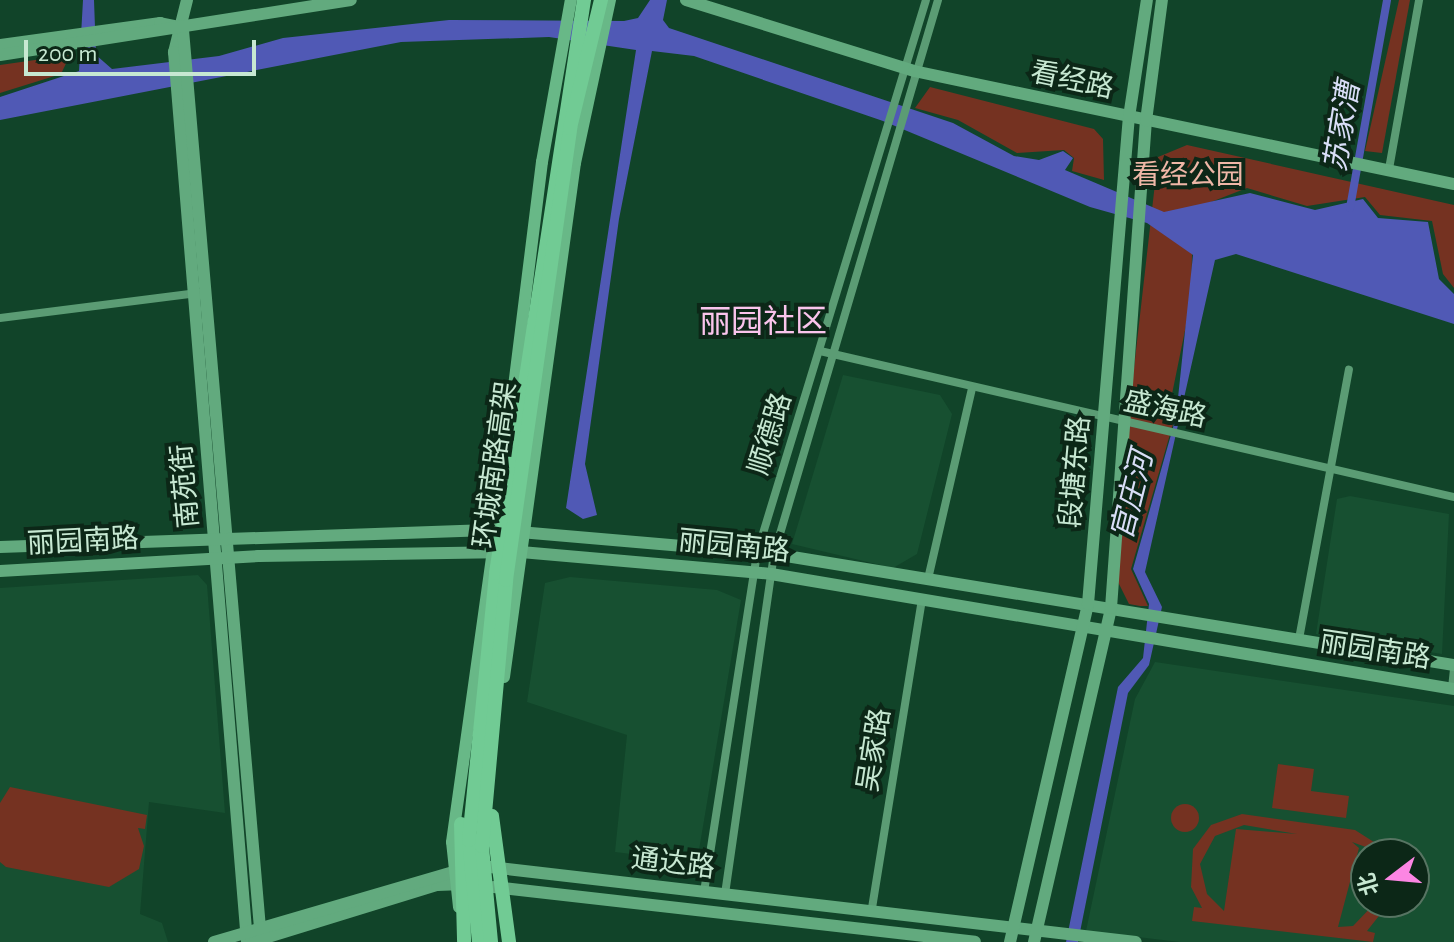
<!DOCTYPE html>
<html>
<head>
<meta charset="utf-8">
<style>
	body { margin:0 }
	#map { position:relative; width:1454px; height:942px; overflow:hidden; background:#114429; font-family:"Alegreya Sans","Noto Sans SC",sans-serif }
	div>[style] { position:absolute }
	[style*='--x'] { left:calc(var(--x)*1px); top:calc(var(--y)*1px); width:calc(var(--w)*1px); rotate:calc(var(--a)*1deg) }
	.built>* { inset:0; background:#175031 }
	.green>* { inset:0; background:#753221 }
	.round { border-radius:50% }
	.water>* { inset:0; background:#5059b5 }
	.canal>* { height:8px; margin:-4px; padding:0 4px; transform-origin:4px; border-radius:4px; background:#5059b5 }
	.street>* { height:8px; margin:-4px; padding:0 4px; transform-origin:4px; border-radius:4px; background:#5b9c74 }
	.secondary>* { height:12px; margin:-6px; padding:0 6px; transform-origin:6px; border-radius:6px; background:#62aa7e }
	.primary>* { height:12px; margin:-6px; padding:0 6px; transform-origin:6px; border-radius:6px; background:#68b887 }
	.highway>* { height:14px; margin:-7px; padding:0 7px; transform-origin:7px; border-radius:7px; background:#71cb94 }
	span { translate:-50% -50%; white-space:nowrap; text-align:center; line-height:1.15; -webkit-text-stroke:8px #0c2717; paint-order:stroke }
	.street-label { font-size:28px; color:#c7e8d2 }
	.park-label { font-size:28px; color:#efb7a7 }
	.water-label { font-size:30px; color:#d9def7; font-style:italic }
	.quarter-label { font-size:32px; color:#fac4ec }
	.north { position:absolute; left:1350px; top:838px; width:80px; height:80px; box-sizing:border-box; background:#0c2717; border:2px solid #577462; border-radius:50%; rotate:254deg; font-size:22px; font-weight:700; line-height:32px; text-align:center; color:#c7e8d2 }
	.north::after { content:''; display:block; margin:auto; width:28px; height:36px; background:#fc86e3; clip-path:polygon(50% 0,100% 100%,50% 72%,0 100%) }
	.scale { position:absolute; left:24px; top:40px; width:232px; height:36px; box-sizing:border-box; border:4px solid #c7e8d2; border-top:0; padding-left:10px; font-size:24px; line-height:28px; white-space:nowrap; color:#c7e8d2; -webkit-text-stroke:6px #0c2717; paint-order:stroke }
</style>
</head>
<body>
<div id="map">
	<div class="built">
		<i style="clip-path:polygon(843px 375px,940px 395px,952px 414px,917px 554px,893px 568px,792px 544px)"></i>
		<i style="clip-path:polygon(1350px 496px,1449px 514px,1442px 654px,1316px 634px,1337px 499px)"></i>
		<i style="clip-path:polygon(198px 575px,207px 585px,225px 813px,149px 802px,140px 914px,162px 923px,168px 942px,0 942px,0 588px)"></i>
		<i style="clip-path:polygon(570px 577px,717px 590px,741px 600px,697px 862px,615px 852px,627px 735px,527px 702px,545px 583px)"></i>
		<i style="clip-path:polygon(evenodd,1155px 662px,1454px 706px,1454px 942px,1180px 942px,1086px 931px,1135px 699px,1155px 662px,1366px 854px,1414px 854px,1414px 902px,1366px 902px,1366px 854px)"></i>
	</div>
	<div class="green">
		<i style="clip-path:polygon(1399px 0,1410px 0,1382px 153px,1365px 151px)"></i>
		<i style="clip-path:polygon(70px 55px,61px 74px,0 93px,0 65px)"></i>
		<i style="clip-path:polygon(930px 87px,1094px 129px,1103px 139px,1104px 180px,1072px 171px,1074px 158px,1064px 150px,1017px 153px,958px 120px,915px 108px)"></i>
		<i style="clip-path:polygon(1187px 145px,1454px 205px,1454px 288px,1443px 274px,1432px 221px,1380px 215px,1365px 197px,1307px 206px,1247px 188px,1193px 209px,1191px 301px,1171px 399px,1175px 417px,1131px 569px,1148px 606px,1140px 606px,1129px 604px,1118px 582px,1129px 412px,1158px 157px)"></i>
		<i style="clip-path:polygon(1278px 764px,1314px 769px,1311px 791px,1349px 796px,1346px 818px,1272px 808px)"></i>
		<i style="clip-path:polygon(10px 787px,147px 815px,145px 829px,138px 828px,144px 846px,139px 869px,109px 887px,6px 867px,0 862px,0 803px)"></i>
		<i class="round" style="left:1171px;top:804px;width:28px;height:28px"></i>
		<i style="clip-path:polygon(evenodd,1242px 814px,1355px 830px,1377px 844px,1385px 854px,1352px 842px,1359px 848px,1338px 927px,1353px 926px,1376px 902px,1390px 902px,1367px 931px,1375px 933px,1373px 942px,1192px 921px,1194px 907px,1202px 908px,1191px 887px,1193px 849px,1211px 825px,1242px 814px,1244px 825px,1297px 834px,1236px 829px,1224px 911px,1207px 894px,1200px 864px,1215px 836px,1244px 825px)"></i>
	</div>
	<div class="water">
		<i style="clip-path:polygon(83px 0,94px 0,96px 55px,112px 69px,219px 56px,283px 38px,449px 20px,624px 21px,638px 18px,650px 0,667px 0,663px 20px,669px 28px,953px 123px,1014px 156px,1039px 160px,1063px 151px,1073px 158px,1065px 170px,1164px 212px,1250px 193px,1315px 210px,1363px 199px,1378px 218px,1428px 222px,1439px 279px,1454px 294px,1454px 324px,1236px 254px,1215px 260px,1145px 572px,1162px 607px,1149px 665px,1128px 693px,1078px 942px,1066px 942px,1118px 687px,1143px 658px,1149px 604px,1133px 569px,1176px 417px,1193px 255px,1147px 223px,1090px 207px,883px 121px,694px 56px,652px 51px,619px 219px,585px 464px,597px 515px,583px 519px,566px 508px,636px 50px,549px 37px,401px 42px,0 120px,0 97px,79px 71px)"></i>
	</div>
	<div class="canal">
		<i style="--x:1350;--y:208;--w:211;--a:-79.9"></i>
	</div>
	<div class="street">
		<i style="--x:1389;--y:169;--w:172;--a:-79.9"></i>
		<i style="--x:0;--y:318;--w:201;--a:-7.2"></i>
		<i style="--x:820;--y:351;--w:651;--a:12.97"></i>
		<i style="--x:928;--y:579;--w:196;--a:-77"></i>
		<i style="--x:1299;--y:639;--w:274;--a:-79.5"></i>
		<i style="--x:1452;--y:688;--w:18;--a:-84"></i>
		<i style="--x:704;--y:892;--w:343;--a:-81.1"></i>
		<i style="--x:757;--y:553;--w:578;--a:-73.01"></i>
		<i style="--x:725;--y:894;--w:344;--a:-81.8"></i>
		<i style="--x:774;--y:554;--w:578;--a:-73.51"></i>
		<i style="--x:872;--y:908;--w:312;--a:-80.8"></i>
	</div>
	<div class="secondary">
		<i style="--x:187;--y:0;--w:54;--a:104"></i>
		<i style="--x:174;--y:52;--w:893;--a:85.31"></i>
		<i style="--x:686;--y:0;--w:239;--a:17.3"></i>
		<i style="--x:914;--y:71;--w:552;--a:11.82"></i>
		<i style="--x:183;--y:30;--w:912;--a:85.1"></i>
		<i style="--x:0;--y:45;--w:162;--a:-7.8"></i>
		<i style="--x:160;--y:23;--w:19;--a:12"></i>
		<i style="--x:0;--y:55;--w:355;--a:-8.9"></i>
		<i style="--x:0;--y:547;--w:496;--a:-2"></i>
		<i style="--x:496;--y:530;--w:279;--a:4.9"></i>
		<i style="--x:774;--y:554;--w:689;--a:9.27"></i>
		<i style="--x:0;--y:571;--w:259;--a:-3.3"></i>
		<i style="--x:259;--y:556;--w:262;--a:-0.9"></i>
		<i style="--x:521;--y:552;--w:251;--a:5"></i>
		<i style="--x:771;--y:574;--w:693;--a:9.56"></i>
		<i style="--x:490;--y:867;--w:650;--a:6.62"></i>
		<i style="--x:494;--y:887;--w:484;--a:6.5"></i>
		<i style="--x:255;--y:941;--w:190;--a:-17.1"></i>
		<i style="--x:437;--y:885;--w:27;--a:-2"></i>
		<i style="--x:214;--y:942;--w:259;--a:-16.3"></i>
		<i style="--x:1010;--y:942;--w:347;--a:-77"></i>
		<i style="--x:1088;--y:604;--w:489;--a:-85.2"></i>
		<i style="--x:1129;--y:117;--w:118;--a:-81.3"></i>
		<i style="--x:1034;--y:942;--w:343;--a:-77"></i>
		<i style="--x:1111;--y:608;--w:488;--a:-85.9"></i>
		<i style="--x:1146;--y:121;--w:122;--a:-82.5"></i>
	</div>
	<div class="primary">
		<i style="--x:495;--y:539;--w:380;--a:-82.9"></i>
		<i style="--x:542;--y:162;--w:165;--a:-79.9"></i>
		<i style="--x:504;--y:677;--w:519;--a:-82.14"></i>
		<i style="--x:575;--y:163;--w:167;--a:-77.9"></i>
		<i style="--x:459;--y:907;--w:65;--a:-96.1"></i>
		<i style="--x:452;--y:842;--w:288;--a:-82"></i>
	</div>
	<div class="highway">
		<i style="--x:492;--y:816;--w:127;--a:82.3"></i>
		<i style="--x:461;--y:824;--w:118;--a:88.5"></i>
		<i style="--x:479;--y:942;--w:102;--a:-95.6"></i>
		<i style="--x:469;--y:840;--w:268;--a:-84.2"></i>
		<i style="--x:496;--y:573;--w:580;--a:-81.27"></i>
		<i style="--x:491;--y:942;--w:96;--a:-95.4"></i>
		<i style="--x:482;--y:846;--w:267;--a:-84.8"></i>
		<i style="--x:506;--y:580;--w:457;--a:-81.9"></i>
		<i style="--x:570;--y:128;--w:132;--a:-76.4"></i>
	</div>
	<div class="street-label">
		<span style="left:1072px;top:81px;rotate:12deg">看经路</span>
		<span style="left:1165px;top:410px;rotate:12deg">盛海路</span>
		<span style="left:771px;top:434px;rotate:-73deg">顺德路</span>
		<span style="left:496px;top:465px;rotate:-82deg">环城南路高架</span>
		<span style="left:1076px;top:472px;rotate:-85deg">段塘东路</span>
		<span style="left:186px;top:486px;rotate:-95deg">南苑街</span>
		<span style="left:83px;top:542px;rotate:-3deg">丽园南路</span>
		<span style="left:734px;top:547px;rotate:6deg">丽园南路</span>
		<span style="left:1375px;top:651px;rotate:9deg">丽园南路</span>
		<span style="left:875px;top:750px;rotate:-81deg">吴家路</span>
		<span style="left:673px;top:864px;rotate:7deg">通达路</span>
	</div>
	<div class="park-label">
		<span style="left:1188px;top:176px">看经公园</span>
	</div>
	<div class="water-label">
		<span style="left:1343px;top:127px;rotate:-81deg">苏家漕</span>
		<span style="left:1133px;top:496px;rotate:-76deg">官庄河</span>
	</div>
	<div class="quarter-label">
		<span style="left:763px;top:322px">丽园社区</span>
	</div>
	<div class="north">北</div>
	<div class="scale">200 m</div>
</div>
</body>
</html>
